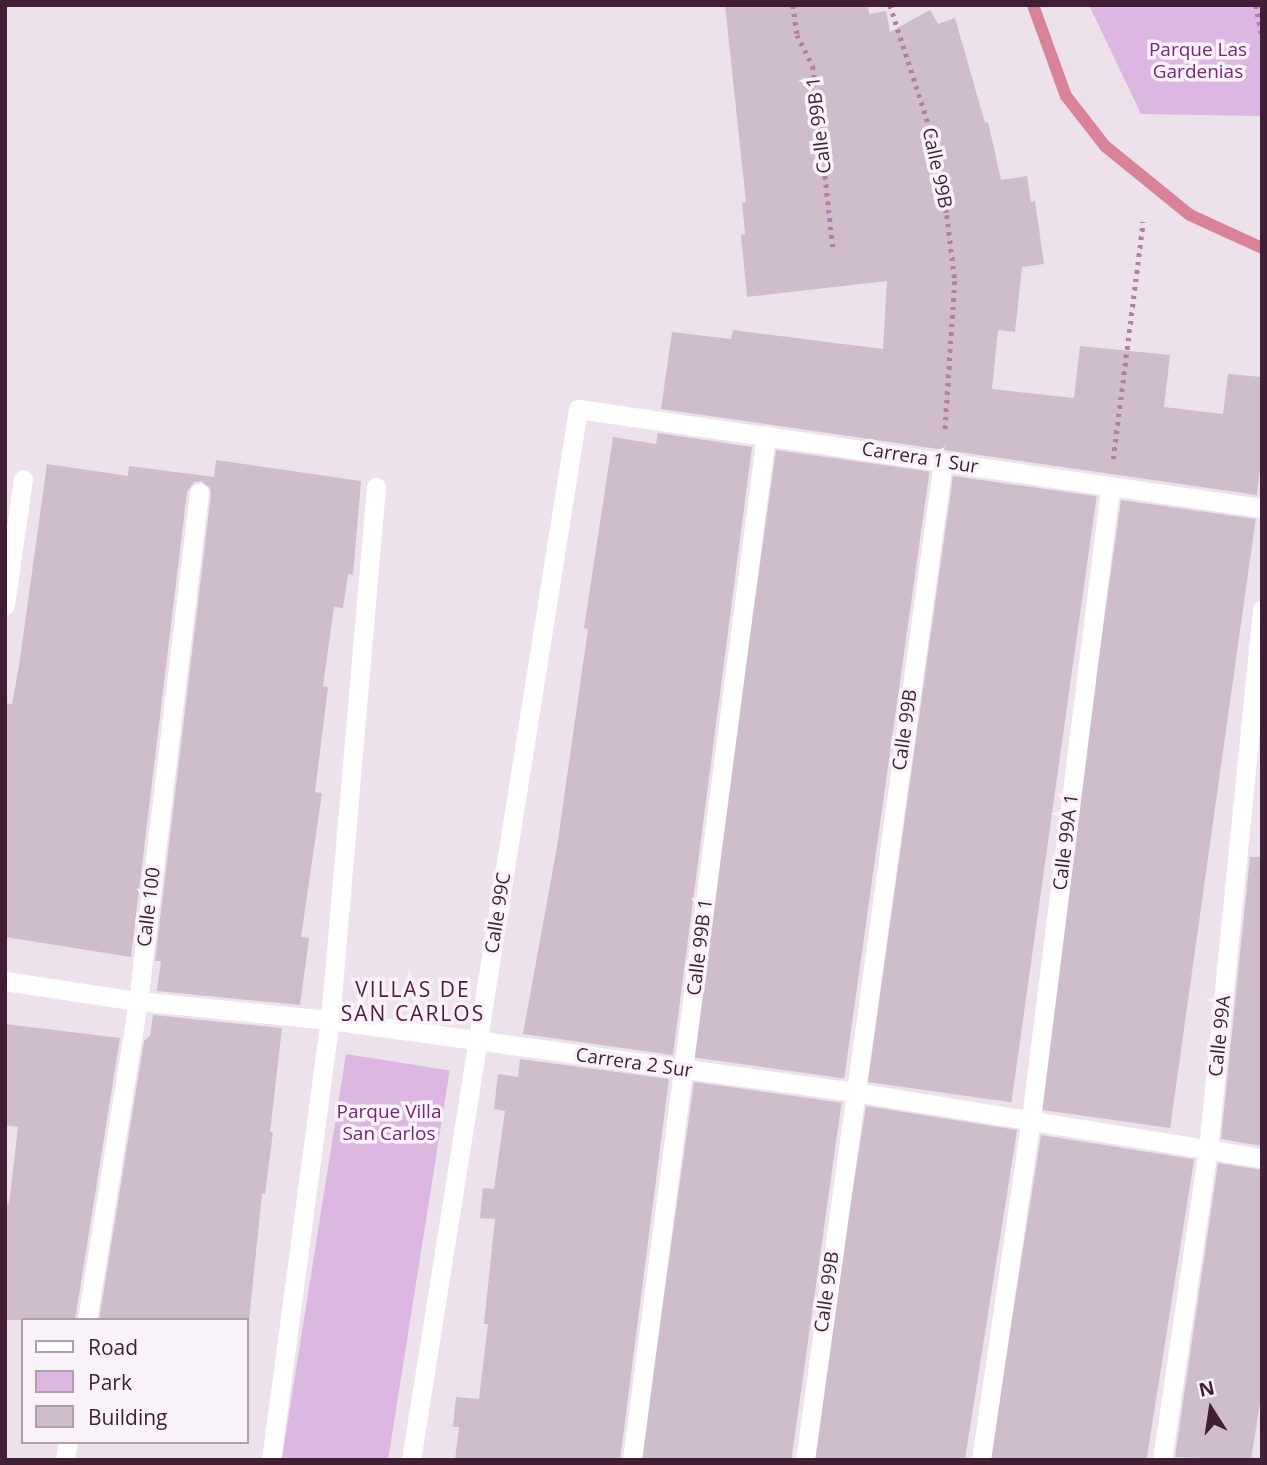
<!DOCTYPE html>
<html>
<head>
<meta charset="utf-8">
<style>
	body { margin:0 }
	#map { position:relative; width:1267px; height:1465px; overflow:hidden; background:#ede1ec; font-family:"Open Sans",sans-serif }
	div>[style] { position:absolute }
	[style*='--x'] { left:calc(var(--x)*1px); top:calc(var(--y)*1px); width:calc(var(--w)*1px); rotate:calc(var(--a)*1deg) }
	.green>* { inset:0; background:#dbb7e1; transform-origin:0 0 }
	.stream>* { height:12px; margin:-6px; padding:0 6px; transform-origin:6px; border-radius:6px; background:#d9839a }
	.building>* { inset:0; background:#cfbdcc; transform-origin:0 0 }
	.path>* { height:4.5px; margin-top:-2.25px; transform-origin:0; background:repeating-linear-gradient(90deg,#b57ea7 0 3.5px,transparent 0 8.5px) }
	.minor>* { height:19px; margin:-9.5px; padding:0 9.5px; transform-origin:9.5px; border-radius:9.5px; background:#fff }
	span { translate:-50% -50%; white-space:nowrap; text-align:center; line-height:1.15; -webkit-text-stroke:7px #f9f2f9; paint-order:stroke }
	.park-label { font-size:19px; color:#78257c }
	.street-label { font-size:19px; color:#401f36 }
	.neighbourhood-label { font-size:21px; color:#551941; letter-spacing:2px }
	.frame { position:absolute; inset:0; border:7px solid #401f36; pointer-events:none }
	.legend { position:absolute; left:21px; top:1318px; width:228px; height:126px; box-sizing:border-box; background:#f9f2f9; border:2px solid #af9eab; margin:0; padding:9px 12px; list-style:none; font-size:21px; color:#401f36 }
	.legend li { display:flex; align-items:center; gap:14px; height:35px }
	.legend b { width:35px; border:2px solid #af9eab }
	.north { position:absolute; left:1176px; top:1374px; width:70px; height:70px; -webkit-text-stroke:5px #f9f2f9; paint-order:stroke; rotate:348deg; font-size:19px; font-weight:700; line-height:28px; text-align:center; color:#401f36 }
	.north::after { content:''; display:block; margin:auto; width:24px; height:32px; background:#401f36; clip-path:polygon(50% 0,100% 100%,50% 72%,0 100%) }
</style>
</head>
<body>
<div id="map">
	<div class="green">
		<i style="clip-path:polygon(1089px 5px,1262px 5px,1262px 116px,1141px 114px)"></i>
		<i style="left:346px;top:1054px;width:105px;height:410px;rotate:9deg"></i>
	</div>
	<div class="stream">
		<i style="--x:1033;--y:5;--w:97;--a:70.1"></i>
		<i style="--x:1066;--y:96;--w:63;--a:52"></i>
		<i style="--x:1105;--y:146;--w:109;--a:39.1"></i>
		<i style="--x:1190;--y:215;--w:79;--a:24.6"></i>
	</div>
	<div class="building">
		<i style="clip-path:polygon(725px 5px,868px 5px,869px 14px,886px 11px,890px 32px,930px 10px,938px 24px,955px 18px,985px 123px,988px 122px,1001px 180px,1027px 176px,1031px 202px,1035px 201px,1044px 264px,1022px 267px,1015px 332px,998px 330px,992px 389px,1074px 398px,1080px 346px,1170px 355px,1164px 407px,1223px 414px,1228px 374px,1262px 377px,1262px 450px,1257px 495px,661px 409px,672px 332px,731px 339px,733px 330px,883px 349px,887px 281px,747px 297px,741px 235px,745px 234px,742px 203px,746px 202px)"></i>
		<i style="clip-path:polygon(658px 433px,752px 447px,673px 1055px,523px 1034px,557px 847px,588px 629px,584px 628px,613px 437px,656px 444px)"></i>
		<i style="left:776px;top:450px;width:155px;height:613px;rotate:8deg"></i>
		<i style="clip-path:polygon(216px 460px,361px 481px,353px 575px,348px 574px,343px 608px,334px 607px,323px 686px,328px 687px,315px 792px,322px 793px,301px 937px,309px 938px,300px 1005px,157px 991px,161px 961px,155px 961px,211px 494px,210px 488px,201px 481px,194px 482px,187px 492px,131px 957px,5px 937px,5px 703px,12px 704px,19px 666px,47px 464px,128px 476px,129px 466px,214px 477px)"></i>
		<i style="left:953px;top:476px;width:145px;height:612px;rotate:8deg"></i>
		<i style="left:1121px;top:500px;width:136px;height:615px;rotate:8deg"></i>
		<i style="clip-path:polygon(1250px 857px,1262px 857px,1262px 1146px,1221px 1139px)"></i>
		<i style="clip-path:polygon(153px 1015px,282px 1028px,270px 1132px,273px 1132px,265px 1194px,262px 1194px,249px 1320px,99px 1320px,144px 1041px,150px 1036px)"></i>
		<i style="clip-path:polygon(5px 1024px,120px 1038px,75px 1320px,5px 1320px,5px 1203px,9px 1204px,18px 1127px,5px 1125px)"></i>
		<i style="clip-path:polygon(520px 1059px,669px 1079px,620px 1460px,455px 1460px,459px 1427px,453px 1427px,456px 1397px,479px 1399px,488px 1324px,484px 1324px,495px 1219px,480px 1218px,483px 1188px,494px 1189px,505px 1111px,494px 1109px,498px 1074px,518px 1077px)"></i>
		<i style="left:694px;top:1082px;width:149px;height:381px;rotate:8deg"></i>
		<i style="left:866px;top:1106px;width:153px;height:357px;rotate:9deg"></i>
		<i style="left:1041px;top:1135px;width:155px;height:329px;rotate:9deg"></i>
		<i style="clip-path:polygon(1218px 1163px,1262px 1170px,1262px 1390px,1251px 1460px,1175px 1457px)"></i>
	</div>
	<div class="path">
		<i style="--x:793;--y:5;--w:30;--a:82"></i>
		<i style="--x:797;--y:35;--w:35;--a:63"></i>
		<i style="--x:813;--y:66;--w:183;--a:83.7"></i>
		<i style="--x:890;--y:5;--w:127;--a:72.1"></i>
		<i style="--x:929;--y:126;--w:91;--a:78.6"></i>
		<i style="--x:947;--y:215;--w:66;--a:83.1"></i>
		<i style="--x:955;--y:281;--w:152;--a:93.8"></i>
		<i style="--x:1256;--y:5;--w:31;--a:79"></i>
		<i style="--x:1113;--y:459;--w:239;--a:-82.8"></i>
	</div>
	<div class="minor">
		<i style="--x:5;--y:605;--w:127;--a:-81.9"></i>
		<i style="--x:5;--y:981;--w:134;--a:8.6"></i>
		<i style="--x:138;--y:1001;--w:193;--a:5.7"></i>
		<i style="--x:330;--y:1020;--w:529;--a:7.82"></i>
		<i style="--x:854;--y:1092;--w:413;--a:9.2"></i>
		<i style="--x:87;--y:1320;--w:323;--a:-80.9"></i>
		<i style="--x:138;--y:1001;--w:512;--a:-83.15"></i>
		<i style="--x:65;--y:1460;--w:18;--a:-81"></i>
		<i style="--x:271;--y:1460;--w:444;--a:-82.4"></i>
		<i style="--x:330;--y:1020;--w:535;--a:-85.07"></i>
		<i style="--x:411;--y:1460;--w:1064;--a:-80.97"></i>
		<i style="--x:578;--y:409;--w:691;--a:8.24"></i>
		<i style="--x:632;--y:1460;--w:1034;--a:-82.55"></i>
		<i style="--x:805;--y:1460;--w:1007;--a:-82.13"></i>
		<i style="--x:981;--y:1460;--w:345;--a:-81.7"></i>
		<i style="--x:1031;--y:1119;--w:636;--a:-82.86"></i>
		<i style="--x:1162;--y:1460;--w:313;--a:-81.6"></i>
		<i style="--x:1208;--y:1150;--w:543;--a:-84.29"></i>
	</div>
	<div class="park-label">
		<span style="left:1198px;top:61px">Parque Las<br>Gardenias</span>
		<span style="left:389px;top:1123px">Parque Villa<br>San Carlos</span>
	</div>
	<div class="street-label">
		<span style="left:819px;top:125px;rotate:-97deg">Calle 99B 1</span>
		<span style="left:937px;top:168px;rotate:78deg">Calle 99B</span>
		<span style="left:920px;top:458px;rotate:9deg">Carrera 1 Sur</span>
		<span style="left:905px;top:730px;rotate:-82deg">Calle 99B</span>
		<span style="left:1066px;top:842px;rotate:-83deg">Calle 99A 1</span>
		<span style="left:149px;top:907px;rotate:-83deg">Calle 100</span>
		<span style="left:498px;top:913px;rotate:-81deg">Calle 99C</span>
		<span style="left:700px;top:947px;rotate:-83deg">Calle 99B 1</span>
		<span style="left:1220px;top:1036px;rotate:-84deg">Calle 99A</span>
		<span style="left:634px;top:1063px;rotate:8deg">Carrera 2 Sur</span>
		<span style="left:827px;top:1292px;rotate:-82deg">Calle 99B</span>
	</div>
	<div class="neighbourhood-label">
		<span style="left:413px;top:1001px">VILLAS DE<br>SAN CARLOS</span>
	</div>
	<div class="frame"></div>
	<ul class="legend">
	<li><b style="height:9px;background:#fff"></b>Road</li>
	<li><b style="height:19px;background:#dbb7e1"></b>Park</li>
	<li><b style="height:19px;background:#cfbdcc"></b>Building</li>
	</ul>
	<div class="north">N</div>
</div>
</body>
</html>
